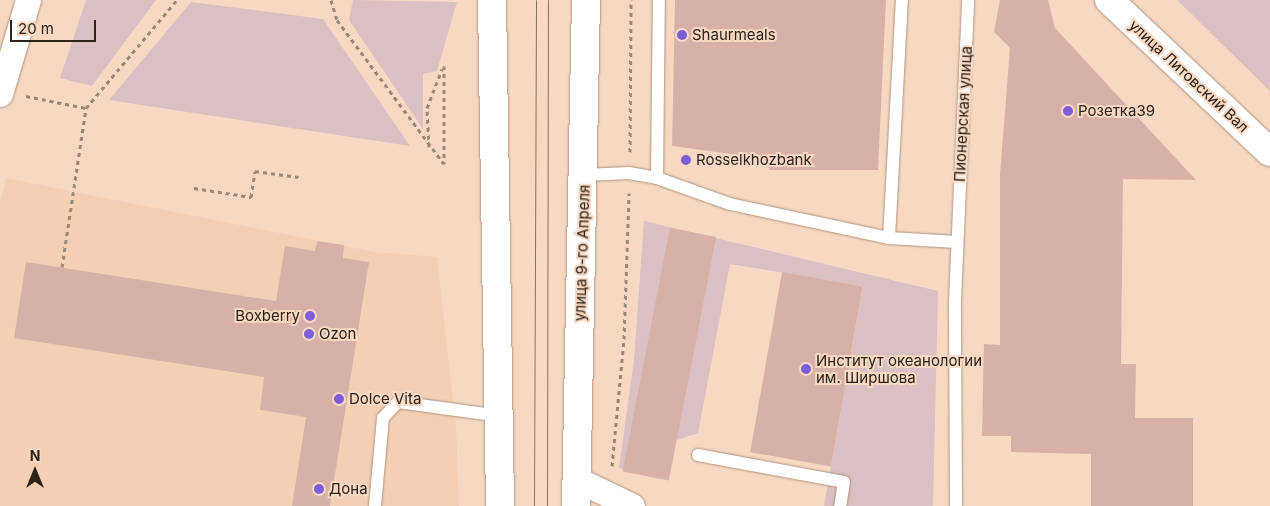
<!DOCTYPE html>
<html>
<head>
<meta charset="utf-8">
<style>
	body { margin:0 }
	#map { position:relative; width:1270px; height:506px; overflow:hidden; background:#f7d9c3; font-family:Inter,sans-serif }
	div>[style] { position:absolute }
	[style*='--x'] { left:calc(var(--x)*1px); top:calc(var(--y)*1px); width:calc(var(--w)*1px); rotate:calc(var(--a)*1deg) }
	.built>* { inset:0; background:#f4cfb4 }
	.green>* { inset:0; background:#dabfc3 }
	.building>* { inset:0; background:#d7b1a8; transform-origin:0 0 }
	.path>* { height:3px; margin-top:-1.5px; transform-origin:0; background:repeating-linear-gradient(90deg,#9d8777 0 4px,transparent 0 8px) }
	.roads { filter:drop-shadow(0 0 1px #af937e) drop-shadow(0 0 1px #af937e) }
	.service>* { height:12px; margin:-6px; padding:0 6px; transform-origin:6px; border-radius:6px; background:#fff }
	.minor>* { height:25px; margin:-12.5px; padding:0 12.5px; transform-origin:12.5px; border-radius:12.5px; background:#fff }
	.primary>* { height:28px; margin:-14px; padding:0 14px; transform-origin:14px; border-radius:14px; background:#fff }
	.tram>* { height:1px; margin:-0.5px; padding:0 0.5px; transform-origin:0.5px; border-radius:0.5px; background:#877364 }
	.dots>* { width:14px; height:14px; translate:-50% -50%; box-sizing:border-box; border:2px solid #f7d9c3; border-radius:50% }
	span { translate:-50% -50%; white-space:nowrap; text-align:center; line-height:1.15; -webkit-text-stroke:4px #f7d9c3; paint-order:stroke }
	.poi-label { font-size:15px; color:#2d2219 }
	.left { translate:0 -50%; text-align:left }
	.right { translate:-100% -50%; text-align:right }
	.street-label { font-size:15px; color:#2d2219 }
	.north { position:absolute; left:10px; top:446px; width:50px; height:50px; -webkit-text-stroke:4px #f7d9c3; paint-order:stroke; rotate:0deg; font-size:14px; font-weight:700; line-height:20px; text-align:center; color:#2d2219 }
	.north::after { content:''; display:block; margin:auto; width:18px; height:22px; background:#2d2219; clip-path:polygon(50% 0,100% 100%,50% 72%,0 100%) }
	.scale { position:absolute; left:10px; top:20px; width:86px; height:22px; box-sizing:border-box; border:2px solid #2d2219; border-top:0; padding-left:6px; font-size:15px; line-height:18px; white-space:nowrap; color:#2d2219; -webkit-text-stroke:4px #f7d9c3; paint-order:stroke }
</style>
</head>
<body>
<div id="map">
	<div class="built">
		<i style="clip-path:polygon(6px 178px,375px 252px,437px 257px,456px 427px,459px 506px,0 506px,0 204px)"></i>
	</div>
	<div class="green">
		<i style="clip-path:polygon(86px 0,156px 0,92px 86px,60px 78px)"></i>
		<i style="clip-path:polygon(353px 0,457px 2px,437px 71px,423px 74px,423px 129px,349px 20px)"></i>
		<i style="clip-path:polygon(1177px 0,1270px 0,1270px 91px)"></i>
		<i style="clip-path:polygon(191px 2px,323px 19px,410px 146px,109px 100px)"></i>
		<i style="clip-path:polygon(644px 221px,938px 291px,933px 506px,824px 506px,863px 286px,730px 264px,698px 433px,668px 443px,660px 479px,619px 468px,634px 360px)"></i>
	</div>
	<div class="building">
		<i style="clip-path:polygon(675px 0,886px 0,878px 170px,770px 170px,760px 158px,672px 146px)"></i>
		<i style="clip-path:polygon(1000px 0,1048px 0,1055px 28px,1196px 180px,1123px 179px,1121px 364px,1136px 364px,1135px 418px,1193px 418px,1193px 506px,1091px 506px,1091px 454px,1011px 452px,1011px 436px,982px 436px,984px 344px,1000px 345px,1000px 174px,1010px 48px,994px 32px)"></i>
		<i style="left:670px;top:228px;width:47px;height:248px;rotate:11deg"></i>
		<i style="clip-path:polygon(317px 241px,344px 245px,343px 258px,369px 262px,330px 506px,292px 506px,306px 417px,260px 410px,264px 377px,14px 338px,26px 262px,276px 301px,285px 246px,315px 251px)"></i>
		<i style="left:782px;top:272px;width:82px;height:183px;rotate:10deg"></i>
	</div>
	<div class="path">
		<i style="--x:331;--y:0;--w:21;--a:73"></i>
		<i style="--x:337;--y:20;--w:179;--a:53.4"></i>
		<i style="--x:444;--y:66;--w:98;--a:90"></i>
		<i style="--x:26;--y:96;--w:61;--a:11.3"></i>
		<i style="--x:429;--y:147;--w:39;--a:-93"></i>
		<i style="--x:427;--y:108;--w:42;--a:-69"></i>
		<i style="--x:630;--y:152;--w:152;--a:-89.6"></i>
		<i style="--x:194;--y:188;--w:58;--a:9"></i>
		<i style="--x:251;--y:197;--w:26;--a:-81"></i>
		<i style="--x:255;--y:171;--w:44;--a:7.8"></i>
		<i style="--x:62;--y:267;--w:161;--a:-81.4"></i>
		<i style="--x:86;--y:108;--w:141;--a:-49.9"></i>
		<i style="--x:612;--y:466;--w:128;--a:-84.6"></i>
		<i style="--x:624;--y:339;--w:146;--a:-88"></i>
	</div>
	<div class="roads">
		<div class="service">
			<i style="--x:584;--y:175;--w:45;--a:-2.5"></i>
			<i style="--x:629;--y:173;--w:28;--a:10"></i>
			<i style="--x:657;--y:178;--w:77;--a:19.6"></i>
			<i style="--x:730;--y:204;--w:163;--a:12.1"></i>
			<i style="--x:889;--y:238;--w:68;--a:3.4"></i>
			<i style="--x:657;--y:178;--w:178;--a:-89.4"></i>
			<i style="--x:889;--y:238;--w:238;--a:-86.9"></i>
			<i style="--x:698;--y:455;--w:148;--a:10.5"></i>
			<i style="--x:844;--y:482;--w:24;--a:99"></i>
			<i style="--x:375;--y:506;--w:88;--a:-84.8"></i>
			<i style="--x:383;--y:418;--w:22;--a:-47"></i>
			<i style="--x:398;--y:402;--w:103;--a:7.8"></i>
			<i style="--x:956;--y:506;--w:205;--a:-90.3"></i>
			<i style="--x:955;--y:301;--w:301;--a:-87.5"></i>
		</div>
		<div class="minor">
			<i style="--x:0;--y:94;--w:98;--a:-73.4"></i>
			<i style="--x:576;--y:479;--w:62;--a:25.7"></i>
		</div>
		<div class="primary">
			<i style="--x:492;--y:0;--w:506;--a:89.09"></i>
			<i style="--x:1109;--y:0;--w:221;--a:43.4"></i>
			<i style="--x:576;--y:506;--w:506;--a:-88.87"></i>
		</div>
	</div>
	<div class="tram">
		<i style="--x:534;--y:506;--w:506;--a:-89.77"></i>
		<i style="--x:547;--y:506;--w:506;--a:-89.89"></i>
	</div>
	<div class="dots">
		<i style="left:682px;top:35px;background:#7e5ed8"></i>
		<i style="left:1068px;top:111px;background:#7e5ed8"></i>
		<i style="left:686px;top:160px;background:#7e5ed8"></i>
		<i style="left:310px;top:316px;background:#7e5ed8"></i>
		<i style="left:309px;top:334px;background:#7e5ed8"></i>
		<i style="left:806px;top:369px;background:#7e5ed8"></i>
		<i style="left:339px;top:399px;background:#7e5ed8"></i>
		<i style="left:319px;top:489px;background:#7e5ed8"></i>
	</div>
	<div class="poi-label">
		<span class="left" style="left:692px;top:35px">Shaurmeals</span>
		<span class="left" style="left:1078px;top:111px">Розетка39</span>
		<span class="left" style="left:696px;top:160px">Rosselkhozbank</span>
		<span class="right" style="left:300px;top:316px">Boxberry</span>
		<span class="left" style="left:319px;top:334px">Ozon</span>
		<span class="left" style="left:816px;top:369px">Институт океанологии<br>им. Ширшова</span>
		<span class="left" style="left:349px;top:399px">Dolce Vita</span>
		<span class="left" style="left:329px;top:489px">Дона</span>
	</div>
	<div class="street-label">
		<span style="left:1189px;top:76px;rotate:43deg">улица Литовский Вал</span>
		<span style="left:963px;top:114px;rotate:-87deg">Пионерская улица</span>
		<span style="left:582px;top:253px;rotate:-88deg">улица 9-го Апреля</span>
	</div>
	<div class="north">N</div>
	<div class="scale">20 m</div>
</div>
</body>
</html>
